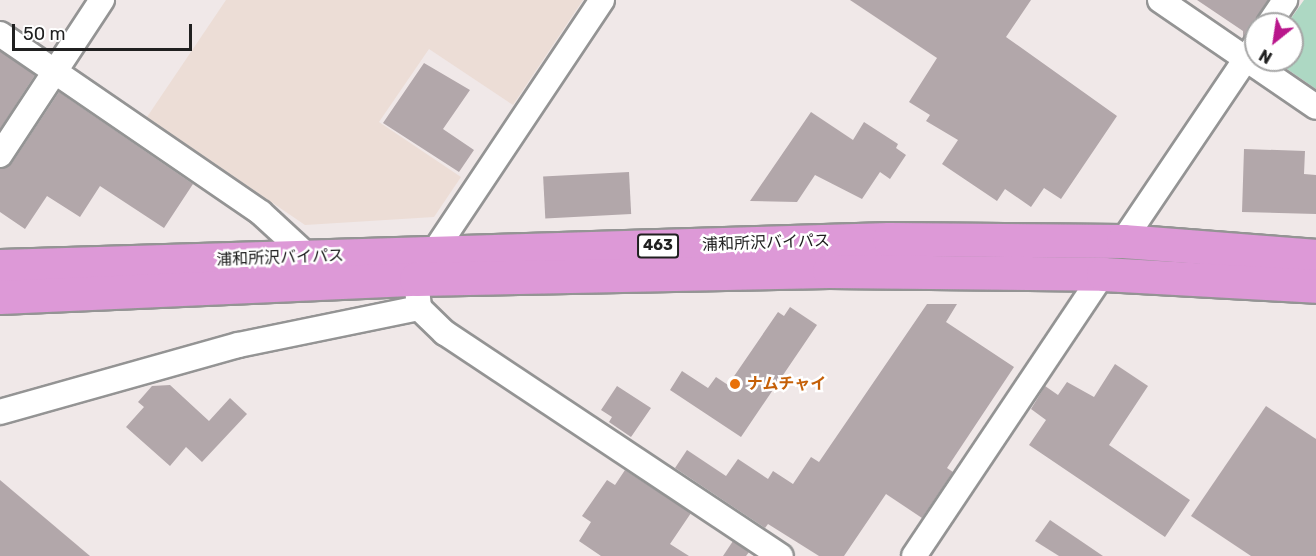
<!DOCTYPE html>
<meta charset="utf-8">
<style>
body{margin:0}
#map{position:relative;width:1316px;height:556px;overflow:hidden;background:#f0e8e8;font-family:Rubik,"Noto Sans JP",sans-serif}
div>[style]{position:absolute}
.farmland>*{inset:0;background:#ecddd6}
.water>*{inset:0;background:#add8c3}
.building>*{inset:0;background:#b2a7aa;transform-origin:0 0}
.roads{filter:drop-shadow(2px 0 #949494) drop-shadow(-2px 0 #949494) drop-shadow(0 2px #949494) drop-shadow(0 -2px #949494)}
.minor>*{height:24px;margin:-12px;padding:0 12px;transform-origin:12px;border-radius:12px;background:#fff}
.highway>*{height:33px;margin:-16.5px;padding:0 16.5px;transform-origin:16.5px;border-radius:16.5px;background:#dd99d7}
.dots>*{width:16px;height:16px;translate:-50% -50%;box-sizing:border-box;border:3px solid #fff;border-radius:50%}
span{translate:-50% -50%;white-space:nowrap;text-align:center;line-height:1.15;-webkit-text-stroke:5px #fff;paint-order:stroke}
.shield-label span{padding:2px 4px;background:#fff;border:2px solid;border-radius:4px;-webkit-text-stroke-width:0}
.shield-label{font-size:15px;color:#202020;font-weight:700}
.street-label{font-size:16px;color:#202020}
.food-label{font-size:16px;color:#c56008;font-weight:700}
.left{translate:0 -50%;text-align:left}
.north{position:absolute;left:1244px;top:12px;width:60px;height:60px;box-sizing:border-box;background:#fff;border:2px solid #a6a6a6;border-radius:50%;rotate:210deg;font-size:16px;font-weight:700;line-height:24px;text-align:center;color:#202020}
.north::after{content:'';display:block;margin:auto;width:21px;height:27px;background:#b9178c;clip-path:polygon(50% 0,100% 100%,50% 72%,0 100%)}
.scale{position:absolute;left:12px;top:24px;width:180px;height:27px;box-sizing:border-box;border:3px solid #202020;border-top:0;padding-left:8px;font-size:18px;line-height:21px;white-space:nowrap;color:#202020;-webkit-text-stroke:4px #fff;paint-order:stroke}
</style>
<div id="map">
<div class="farmland">
<div style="clip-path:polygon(226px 0,583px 0,513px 105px,429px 49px,379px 122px,461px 177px,434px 217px,305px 225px,147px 117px)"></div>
</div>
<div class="water">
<div style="clip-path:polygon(1304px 0,1316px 0,1316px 89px,1274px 60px,1292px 60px,1292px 24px,1287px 24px)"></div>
</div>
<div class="building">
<div style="clip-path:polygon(850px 0,1031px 0,1006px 37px,1117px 116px,1061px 199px,1044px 188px,1031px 207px,1005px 189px,997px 201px,942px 164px,958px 140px,926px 121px,930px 115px,909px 102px,937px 58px)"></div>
<div style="clip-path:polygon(1197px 0,1268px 0,1243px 38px,1243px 31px)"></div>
<div style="clip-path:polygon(0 51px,35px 75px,0 129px)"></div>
<div style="clip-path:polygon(424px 63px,470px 90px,443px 129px,474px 150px,459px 172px,383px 123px)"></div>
<div style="clip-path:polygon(59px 92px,193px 184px,164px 228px,100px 186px,80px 217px,47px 196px,25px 229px,0 212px,0 169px,12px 163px)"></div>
<div style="clip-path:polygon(811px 112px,853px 140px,864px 122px,898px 144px,896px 148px,906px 155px,890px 179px,880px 172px,862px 199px,815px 175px,797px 202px,750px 201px)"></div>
<div style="clip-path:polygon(1244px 149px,1305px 151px,1304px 174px,1316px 175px,1316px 214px,1242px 212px)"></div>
<div style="left:629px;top:172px;width:42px;height:86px;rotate:87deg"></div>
<div style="clip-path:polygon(927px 304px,957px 304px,946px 322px,1014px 367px,947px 468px,953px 472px,922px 518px,886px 494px,844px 556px,819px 556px,768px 524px,765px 528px,675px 468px,687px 450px,726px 476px,738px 459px,768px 479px,773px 471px,793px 484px,811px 457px,819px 462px)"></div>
<div style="clip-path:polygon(790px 307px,817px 325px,741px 437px,670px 390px,682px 371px,708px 388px,716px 377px,728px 385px,778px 312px,784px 316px)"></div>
<div style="clip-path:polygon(1115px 364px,1148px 386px,1109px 445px,1190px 500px,1165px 537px,1029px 445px,1046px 420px,1031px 409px,1045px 386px,1058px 395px,1067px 382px,1094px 397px)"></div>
<div style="clip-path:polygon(170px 385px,209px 421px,230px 398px,247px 414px,202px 462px,186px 447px,170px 466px,126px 427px,144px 407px,138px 402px,152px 386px)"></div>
<div style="clip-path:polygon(617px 386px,651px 408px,631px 437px,609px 422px,612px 417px,601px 410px)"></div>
<div style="clip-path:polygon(1266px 406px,1316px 439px,1316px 556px,1251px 556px,1191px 516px)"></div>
<div style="clip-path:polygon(625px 470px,691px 513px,670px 544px,689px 556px,601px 556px,579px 541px,591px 522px,582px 516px,607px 480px,615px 485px)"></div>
<div style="clip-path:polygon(0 480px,90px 556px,0 556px)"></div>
<div style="clip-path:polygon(1050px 520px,1103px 556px,1059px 556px,1035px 541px)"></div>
<div style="clip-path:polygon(733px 541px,749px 552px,746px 556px,723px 556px)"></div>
</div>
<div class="roads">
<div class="minor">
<div style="left:602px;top:0;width:335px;rotate:123.7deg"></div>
<div style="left:416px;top:279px;width:29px;rotate:84deg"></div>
<div style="left:419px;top:308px;width:36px;rotate:44deg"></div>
<div style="left:445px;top:333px;width:403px;rotate:33.6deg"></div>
<div style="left:1160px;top:0;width:189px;rotate:34.4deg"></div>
<div style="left:1269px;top:24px;width:29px;rotate:-56deg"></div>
<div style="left:0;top:34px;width:316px;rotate:34.4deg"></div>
<div style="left:261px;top:213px;width:67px;rotate:42.6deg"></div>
<div style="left:0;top:155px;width:186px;rotate:-56.7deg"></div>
<div style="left:1123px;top:241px;width:238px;rotate:-56deg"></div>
<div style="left:0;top:412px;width:247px;rotate:-15.7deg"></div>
<div style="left:238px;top:345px;width:185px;rotate:-11.6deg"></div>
<div style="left:914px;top:556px;width:339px;rotate:-56.2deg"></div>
</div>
<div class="highway">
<div style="left:0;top:266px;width:889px;rotate:-1.74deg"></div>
<div style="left:889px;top:239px;width:234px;rotate:0.5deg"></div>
<div style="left:1123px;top:241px;width:194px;rotate:4.4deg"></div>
<div style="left:0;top:297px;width:416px;rotate:-2.5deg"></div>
<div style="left:416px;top:279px;width:413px;rotate:-1.1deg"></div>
<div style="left:829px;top:271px;width:274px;rotate:0.6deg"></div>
<div style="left:1103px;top:274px;width:213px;rotate:3.2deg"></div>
</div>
</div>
<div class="dots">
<div style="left:735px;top:384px;background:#e8710a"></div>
</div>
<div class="shield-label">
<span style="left:658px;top:246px">463</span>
</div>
<div class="street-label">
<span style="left:766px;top:243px;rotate:-2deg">浦和所沢バイパス</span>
<span style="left:280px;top:258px;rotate:-2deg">浦和所沢バイパス</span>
</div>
<div class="food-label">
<span class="left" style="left:747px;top:384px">ナムチャイ</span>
</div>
<div class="north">N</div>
<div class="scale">50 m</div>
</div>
